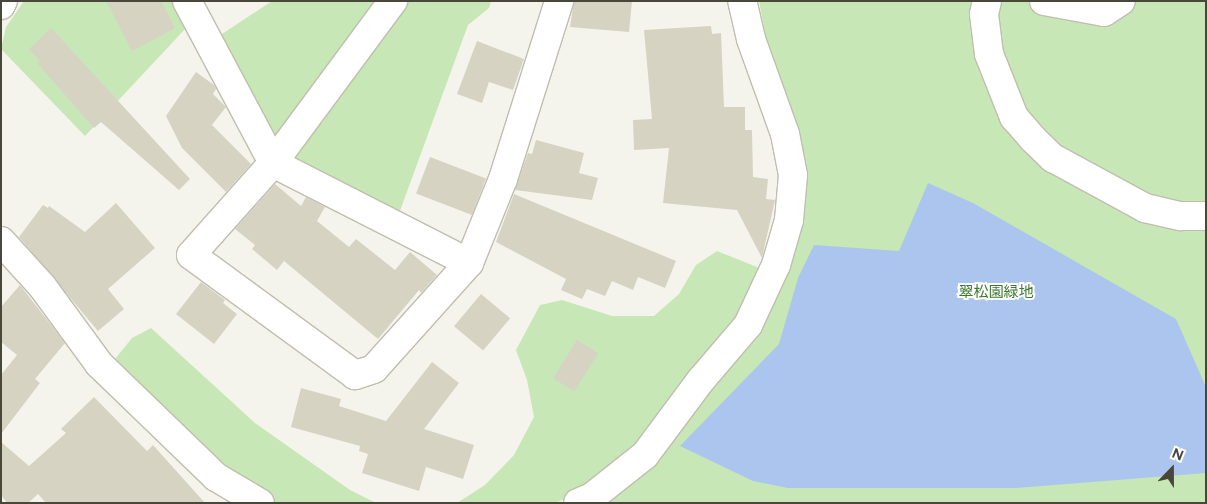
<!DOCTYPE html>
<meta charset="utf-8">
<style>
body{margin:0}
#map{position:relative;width:1207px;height:504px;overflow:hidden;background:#f5f4ec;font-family:Figtree,"Noto Sans JP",sans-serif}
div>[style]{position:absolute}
.green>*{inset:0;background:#c7e7b7}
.water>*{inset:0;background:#acc5ee}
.building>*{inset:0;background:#d6d3c2;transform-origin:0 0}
.roads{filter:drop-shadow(1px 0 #c0beae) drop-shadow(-1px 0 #c0beae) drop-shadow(0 1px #c0beae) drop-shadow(0 -1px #c0beae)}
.street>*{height:28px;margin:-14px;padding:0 14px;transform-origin:14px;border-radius:14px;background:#fff}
span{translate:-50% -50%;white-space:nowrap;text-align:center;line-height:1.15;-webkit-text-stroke:4px #fff;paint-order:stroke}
.park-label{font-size:15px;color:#3b792e}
.frame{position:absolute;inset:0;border:2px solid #494739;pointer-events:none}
.north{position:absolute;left:1147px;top:444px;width:50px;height:50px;-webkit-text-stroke:4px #fff;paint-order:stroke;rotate:22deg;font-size:14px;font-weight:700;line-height:20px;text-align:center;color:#494739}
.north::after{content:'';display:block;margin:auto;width:18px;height:22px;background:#494739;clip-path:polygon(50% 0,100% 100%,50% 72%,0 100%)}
</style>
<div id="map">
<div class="green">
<div style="clip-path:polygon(24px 1px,174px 1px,187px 27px,85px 136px,1px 49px,6px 27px)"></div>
<div style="clip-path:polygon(272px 1px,387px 1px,276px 152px,216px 38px)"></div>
<div style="clip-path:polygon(399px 1px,491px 1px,489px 8px,468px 25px,397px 219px,288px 163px)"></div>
<div style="clip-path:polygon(759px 1px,1206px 1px,1206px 503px,599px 503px,709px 388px,805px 178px,800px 132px,766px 38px)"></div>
<div style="clip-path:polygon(717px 251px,762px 269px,739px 318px,637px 446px,586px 490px,555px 503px,457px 503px,485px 485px,514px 455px,534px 417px,527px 380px,516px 350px,540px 305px,562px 300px,612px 316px,654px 316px,679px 294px,696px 265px)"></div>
<div style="clip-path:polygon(151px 328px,255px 423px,350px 490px,376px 503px,273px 503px,223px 473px,111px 364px,132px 338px)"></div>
</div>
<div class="water">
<div style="clip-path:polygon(928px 183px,973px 203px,1176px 319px,1206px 387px,1206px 473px,1016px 488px,788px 488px,753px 481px,680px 446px,779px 344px,798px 278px,814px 245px,899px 251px)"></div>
</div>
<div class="building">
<div style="clip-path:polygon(106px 1px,161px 1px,175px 28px,132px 51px)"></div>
<div style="clip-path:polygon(574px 1px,632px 1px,629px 32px,570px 27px)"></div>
<div style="clip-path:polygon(711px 26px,712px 34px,721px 33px,724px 107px,745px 107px,745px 130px,752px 130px,753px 177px,768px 179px,766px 199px,775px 200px,762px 258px,737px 210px,663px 203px,669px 148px,634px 150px,633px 120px,652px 119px,644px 30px)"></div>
<div style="clip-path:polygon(51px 28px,190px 179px,179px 190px,101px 122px,94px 128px,37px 63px,40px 61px,29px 49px)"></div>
<div style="clip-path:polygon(477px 41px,524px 59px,513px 90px,489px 82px,482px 103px,457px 94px)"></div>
<div style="clip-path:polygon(196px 72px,214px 85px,216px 89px,213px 94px,226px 107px,212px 125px,251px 164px,226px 192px,182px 148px,166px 116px)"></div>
<div style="clip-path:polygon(536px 140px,584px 153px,579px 173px,598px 178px,592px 200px,515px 190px,528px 153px,532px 154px)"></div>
<div style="left:430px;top:157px;width:60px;height:39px;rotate:21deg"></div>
<div style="clip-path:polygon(275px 184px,301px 206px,306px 197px,325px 207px,317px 221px,349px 247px,356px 239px,395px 270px,410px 252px,437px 275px,421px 293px,419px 290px,378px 339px,284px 261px,277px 270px,252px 249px,255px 245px,235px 229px)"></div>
<div style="clip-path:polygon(514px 194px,676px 261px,665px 288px,638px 277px,633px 290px,612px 281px,605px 296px,587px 289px,582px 299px,561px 290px,566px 279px,496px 242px)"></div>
<div style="clip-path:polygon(116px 203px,155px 248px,108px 289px,124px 309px,98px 331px,19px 237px,43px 205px,48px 208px,49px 206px,85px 232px)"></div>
<div style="clip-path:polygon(201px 282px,225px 300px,223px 303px,237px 314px,214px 344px,176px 314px)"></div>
<div style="clip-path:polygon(20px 285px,65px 343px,35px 379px,40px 383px,1px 434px,1px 375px,17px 355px,1px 342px,1px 307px)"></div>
<div style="left:481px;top:294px;width:38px;height:42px;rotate:40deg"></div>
<div style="left:577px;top:340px;width:25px;height:45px;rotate:32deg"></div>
<div style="clip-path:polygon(432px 362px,459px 383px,424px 429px,474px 445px,463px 479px,426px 467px,419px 491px,362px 473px,368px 454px,359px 451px,360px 446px,291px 427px,301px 388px,341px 399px,339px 406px,386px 421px)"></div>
<div style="clip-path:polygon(94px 397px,147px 451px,153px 445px,205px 503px,46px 503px,38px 494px,28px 503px,7px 503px,1px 495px,1px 442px,29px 466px,66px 433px,61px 429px)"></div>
</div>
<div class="roads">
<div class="street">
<div style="left:187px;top:1px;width:183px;rotate:62deg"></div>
<div style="left:273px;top:163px;width:220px;rotate:27deg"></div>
<div style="left:469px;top:263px;width:142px;rotate:131.9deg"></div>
<div style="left:374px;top:369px;width:20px;rotate:162deg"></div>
<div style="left:355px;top:375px;width:203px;rotate:-143.8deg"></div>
<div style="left:191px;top:255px;width:123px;rotate:-48.3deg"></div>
<div style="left:273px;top:163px;width:202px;rotate:-53.5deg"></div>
<div style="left:987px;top:1px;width:13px;rotate:103deg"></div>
<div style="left:984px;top:14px;width:40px;rotate:82.9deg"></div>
<div style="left:989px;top:54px;width:68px;rotate:68.4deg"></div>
<div style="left:1014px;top:117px;width:29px;rotate:49deg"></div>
<div style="left:1033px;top:139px;width:28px;rotate:44deg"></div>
<div style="left:1053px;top:158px;width:105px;rotate:28.5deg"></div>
<div style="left:1145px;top:208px;width:37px;rotate:13deg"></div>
<div style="left:1181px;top:216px;width:25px"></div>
<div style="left:1044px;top:1px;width:61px;rotate:10.4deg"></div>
<div style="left:1104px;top:12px;width:20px;rotate:-33deg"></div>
<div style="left:1px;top:5px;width:4px;rotate:-63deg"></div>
<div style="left:1px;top:241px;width:61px;rotate:47.7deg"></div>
<div style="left:42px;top:286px;width:97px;rotate:53.8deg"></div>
<div style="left:99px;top:364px;width:163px;rotate:44deg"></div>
<div style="left:216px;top:477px;width:51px;rotate:30.6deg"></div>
<div style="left:469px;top:263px;width:91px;rotate:-68deg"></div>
<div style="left:503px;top:179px;width:187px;rotate:-72.5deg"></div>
<div style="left:578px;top:503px;width:15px;rotate:-23deg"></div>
<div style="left:592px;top:497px;width:68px;rotate:-38.4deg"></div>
<div style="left:645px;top:455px;width:94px;rotate:-53.3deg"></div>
<div style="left:701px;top:380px;width:72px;rotate:-49.5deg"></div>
<div style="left:748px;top:325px;width:66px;rotate:-65deg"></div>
<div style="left:776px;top:265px;width:47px;rotate:-73.9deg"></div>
<div style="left:789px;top:220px;width:45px;rotate:-84.9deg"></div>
<div style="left:793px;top:175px;width:42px;rotate:-101deg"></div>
<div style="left:785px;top:134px;width:101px;rotate:-109.7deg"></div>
<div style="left:751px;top:39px;width:39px;rotate:-103deg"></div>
</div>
</div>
<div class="park-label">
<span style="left:996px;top:293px">翠松園緑地</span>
</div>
<div class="frame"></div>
<div class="north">N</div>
</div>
